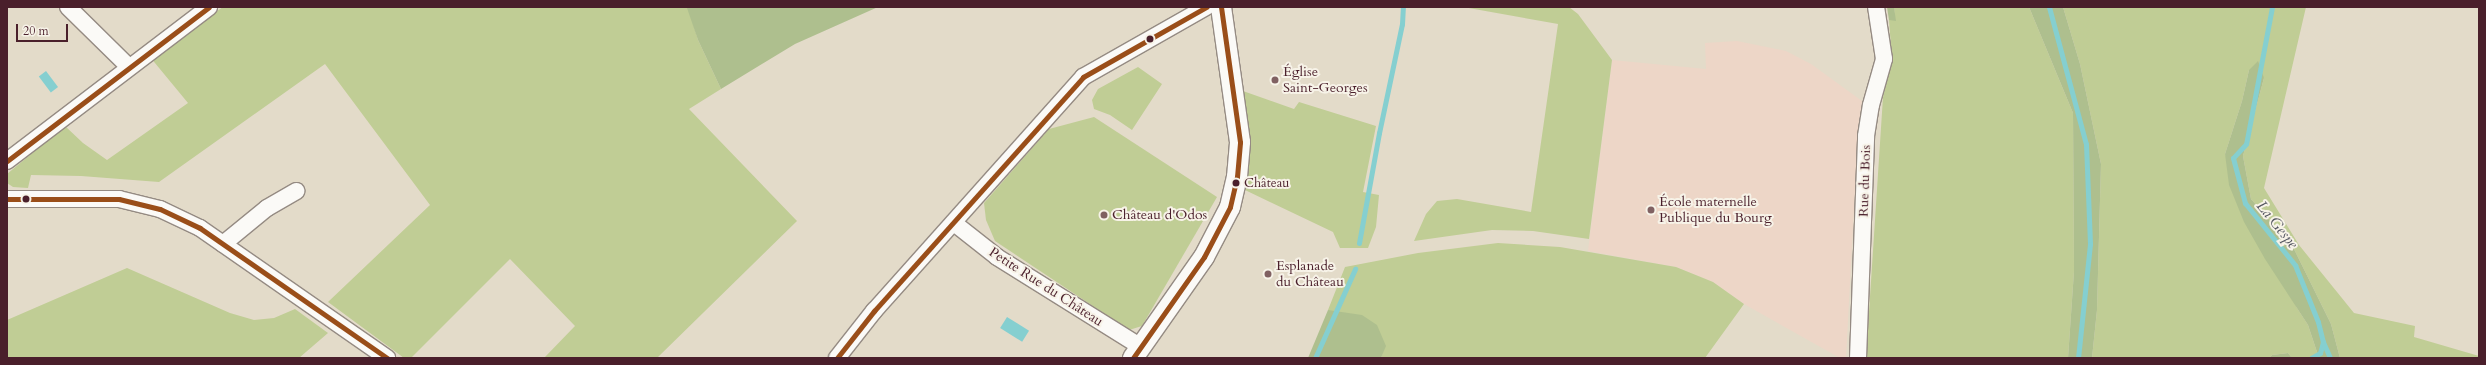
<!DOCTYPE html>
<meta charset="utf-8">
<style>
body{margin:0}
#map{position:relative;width:2486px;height:365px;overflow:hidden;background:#e3dbc9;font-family:Cardo,serif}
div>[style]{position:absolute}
.built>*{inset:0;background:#edd6c7}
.green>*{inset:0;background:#c0cd95}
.forest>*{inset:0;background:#aebf8e}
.water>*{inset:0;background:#85cfd0;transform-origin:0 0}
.stream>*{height:5px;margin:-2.5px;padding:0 2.5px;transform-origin:2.5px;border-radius:2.5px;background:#85cfd0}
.roads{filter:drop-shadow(1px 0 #958b83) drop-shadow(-1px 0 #958b83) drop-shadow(0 1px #958b83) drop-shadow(0 -1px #958b83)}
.minor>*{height:16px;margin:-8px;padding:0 8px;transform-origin:8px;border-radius:8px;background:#fbfaf7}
.tertiary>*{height:20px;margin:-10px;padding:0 10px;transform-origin:10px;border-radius:10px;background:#fbfaf7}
.bus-1>*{height:5px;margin:-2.5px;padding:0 2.5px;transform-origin:2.5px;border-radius:2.5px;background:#9a4e19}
.dots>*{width:11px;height:11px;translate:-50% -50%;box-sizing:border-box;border:2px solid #f7f3e8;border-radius:50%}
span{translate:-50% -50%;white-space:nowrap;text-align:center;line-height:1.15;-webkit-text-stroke:4px #f7f3e8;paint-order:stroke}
.bus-label{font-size:13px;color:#4a1f2b}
.left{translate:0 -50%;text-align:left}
.poi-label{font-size:14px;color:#4a1f2b}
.street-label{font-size:14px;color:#4a1f2b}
.water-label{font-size:15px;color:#50525d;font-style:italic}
.frame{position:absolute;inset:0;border:8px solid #4a1f2b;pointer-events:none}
.scale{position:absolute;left:16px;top:24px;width:52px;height:18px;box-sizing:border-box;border:2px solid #4a1f2b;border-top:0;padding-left:5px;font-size:12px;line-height:14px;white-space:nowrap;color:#4a1f2b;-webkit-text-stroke:3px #f7f3e8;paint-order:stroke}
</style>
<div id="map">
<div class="built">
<div style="clip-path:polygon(1737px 41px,1786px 51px,1811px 64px,1862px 101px,1858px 134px,1846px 358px,1840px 358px,1744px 304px,1713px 282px,1676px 267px,1588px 251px,1612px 60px,1706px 69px,1705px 43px)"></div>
</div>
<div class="green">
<div style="clip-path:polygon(223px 7px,688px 7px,698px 40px,721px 89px,689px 109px,797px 221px,657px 358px,544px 358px,575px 326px,510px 259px,411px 358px,404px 358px,328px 302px,430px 205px,325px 64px,159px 182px,81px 176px,31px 175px,28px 188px,13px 187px,7px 183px,7px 174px,65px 126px,83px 143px,107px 160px,188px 103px,150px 57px)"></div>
<div style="clip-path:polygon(1463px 7px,1569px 7px,1578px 14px,1612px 60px,1589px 239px,1533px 231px,1492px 230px,1414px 241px,1426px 214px,1437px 201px,1457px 199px,1531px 212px,1558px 24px)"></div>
<div style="clip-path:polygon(1894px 7px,2029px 7px,2073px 113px,2074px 271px,2068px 358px,1866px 358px,1883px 97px,1892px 60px,1889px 20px,1895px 20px)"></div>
<div style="clip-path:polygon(2063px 7px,2306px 7px,2264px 188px,2299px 245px,2354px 313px,2415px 326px,2414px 337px,2479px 356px,2479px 358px,2340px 358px,2331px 324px,2293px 247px,2251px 199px,2243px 156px,2264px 78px,2249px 70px,2242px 101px,2225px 154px,2297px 308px,2308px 325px,2319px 358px,2292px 358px,2288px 353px,2272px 355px,2269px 358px,2092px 358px,2097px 310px,2101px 164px,2080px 64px)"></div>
<div style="clip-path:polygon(1138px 67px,1162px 84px,1132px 130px,1110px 115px,1094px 109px,1092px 100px,1098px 89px)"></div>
<div style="clip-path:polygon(1243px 91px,1294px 109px,1299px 102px,1376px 126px,1363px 192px,1379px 195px,1376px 227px,1368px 248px,1340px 248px,1333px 232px,1245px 190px)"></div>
<div style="clip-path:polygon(1094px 117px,1217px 197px,1142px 326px,1129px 330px,995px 241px,986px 220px,984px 203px,1049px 129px)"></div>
<div style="clip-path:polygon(1498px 243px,1560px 247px,1676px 267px,1713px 282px,1744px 304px,1705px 358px,1381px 358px,1385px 346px,1328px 310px,1345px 267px,1418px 253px)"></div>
<div style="clip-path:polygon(127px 268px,230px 313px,254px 320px,274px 318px,295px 309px,328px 333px,299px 358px,7px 358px,7px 320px)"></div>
</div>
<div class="forest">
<div style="clip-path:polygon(878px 7px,795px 44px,721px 89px,698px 40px,687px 8px)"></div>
<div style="clip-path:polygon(1887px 7px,1894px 7px,1896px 21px,1889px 20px)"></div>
<div style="clip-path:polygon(2029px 7px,2063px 7px,2080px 64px,2101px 164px,2097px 310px,2092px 358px,2068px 358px,2074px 271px,2073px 113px)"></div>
<div style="clip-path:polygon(2258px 61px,2264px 78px,2243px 156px,2251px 199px,2293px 247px,2331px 324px,2340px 358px,2319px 358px,2308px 325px,2265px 259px,2244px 222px,2229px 185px,2225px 154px,2242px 101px,2249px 70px)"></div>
<div style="clip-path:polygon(1328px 310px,1362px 315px,1377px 325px,1386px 346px,1381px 358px,1308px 358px)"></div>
<div style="clip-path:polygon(2288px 353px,2292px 358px,2269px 358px,2272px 355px)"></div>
</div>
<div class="water">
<div style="left:46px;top:71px;width:20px;height:9px;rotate:53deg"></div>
<div style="left:1007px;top:317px;width:26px;height:13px;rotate:32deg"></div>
</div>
<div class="stream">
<div style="left:2049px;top:7px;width:142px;rotate:74.9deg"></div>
<div style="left:2086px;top:144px;width:100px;rotate:87.7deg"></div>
<div style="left:2090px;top:244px;width:115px;rotate:96deg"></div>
<div style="left:2272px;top:7px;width:139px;rotate:100.7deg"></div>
<div style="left:2246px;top:144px;width:19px;rotate:133deg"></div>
<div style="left:2233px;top:158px;width:47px;rotate:75.1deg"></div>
<div style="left:2245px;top:203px;width:80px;rotate:51.1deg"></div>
<div style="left:2295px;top:265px;width:61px;rotate:68deg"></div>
<div style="left:2318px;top:322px;width:21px;rotate:76deg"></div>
<div style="left:2323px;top:342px;width:11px;rotate:105deg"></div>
<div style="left:2320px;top:353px;width:10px;rotate:151deg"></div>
<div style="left:1359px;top:243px;width:112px;rotate:-79.7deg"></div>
<div style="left:1379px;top:133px;width:111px;rotate:-78.1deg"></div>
<div style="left:1402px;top:24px;width:17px;rotate:-87deg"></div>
<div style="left:2323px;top:342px;width:17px;rotate:66deg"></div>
<div style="left:1315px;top:358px;width:98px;rotate:-65.8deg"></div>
</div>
<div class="roads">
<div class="minor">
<div style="left:68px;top:7px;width:84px;rotate:44.5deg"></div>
<div style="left:7px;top:161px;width:254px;rotate:-37.3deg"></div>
<div style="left:7px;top:199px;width:112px"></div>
<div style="left:119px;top:199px;width:42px;rotate:13.7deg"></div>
<div style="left:160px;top:209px;width:44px;rotate:25.4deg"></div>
<div style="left:200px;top:228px;width:228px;rotate:34.8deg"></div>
<div style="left:954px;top:223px;width:55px;rotate:38.3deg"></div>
<div style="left:997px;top:257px;width:170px;rotate:32deg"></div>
<div style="left:223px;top:244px;width:57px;rotate:-39.3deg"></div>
<div style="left:267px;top:208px;width:34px;rotate:-30deg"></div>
<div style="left:837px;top:358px;width:60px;rotate:-51.8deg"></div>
<div style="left:874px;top:311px;width:314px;rotate:-48.2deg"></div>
<div style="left:1083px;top:77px;width:142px;rotate:-29.6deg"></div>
<div style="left:1858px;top:358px;width:222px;rotate:-87.9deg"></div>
<div style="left:1866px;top:136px;width:31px;rotate:-81deg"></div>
<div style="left:1871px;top:105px;width:48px;rotate:-74.2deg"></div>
<div style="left:1884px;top:59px;width:53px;rotate:-98.7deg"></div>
</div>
<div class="tertiary">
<div style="left:1133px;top:358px;width:123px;rotate:-54.9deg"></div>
<div style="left:1204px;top:257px;width:56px;rotate:-62.5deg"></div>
<div style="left:1230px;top:207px;width:31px;rotate:-77deg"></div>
<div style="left:1237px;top:177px;width:35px;rotate:-85deg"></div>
<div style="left:1240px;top:142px;width:136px;rotate:-98deg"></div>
</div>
</div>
<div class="bus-1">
<div style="left:7px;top:161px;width:254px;rotate:-37.3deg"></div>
<div style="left:7px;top:199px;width:112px"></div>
<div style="left:119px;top:199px;width:42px;rotate:13.7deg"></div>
<div style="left:160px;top:209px;width:44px;rotate:25.4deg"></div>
<div style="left:200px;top:228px;width:228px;rotate:34.8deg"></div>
<div style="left:837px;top:358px;width:60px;rotate:-51.8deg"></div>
<div style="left:874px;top:311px;width:314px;rotate:-48.2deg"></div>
<div style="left:1083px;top:77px;width:142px;rotate:-29.6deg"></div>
<div style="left:1133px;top:358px;width:123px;rotate:-54.9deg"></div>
<div style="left:1204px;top:257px;width:56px;rotate:-62.5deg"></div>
<div style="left:1230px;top:207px;width:31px;rotate:-77deg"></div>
<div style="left:1237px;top:177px;width:35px;rotate:-85deg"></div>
<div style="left:1240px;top:142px;width:136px;rotate:-98deg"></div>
</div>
<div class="dots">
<div style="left:1150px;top:39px;background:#4a1f2b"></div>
<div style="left:1275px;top:80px;background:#806162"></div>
<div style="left:1236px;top:183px;background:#4a1f2b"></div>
<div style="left:26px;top:199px;background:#4a1f2b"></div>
<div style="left:1651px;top:210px;background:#806162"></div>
<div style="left:1104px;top:215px;background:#806162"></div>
<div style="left:1268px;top:274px;background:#806162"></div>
</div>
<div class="bus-label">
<span class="left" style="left:1244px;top:183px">Château</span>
</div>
<div class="poi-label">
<span class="left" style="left:1283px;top:80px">Église<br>Saint-Georges</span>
<span class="left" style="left:1659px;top:210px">École maternelle<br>Publique du Bourg</span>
<span class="left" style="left:1112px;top:215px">Château d'Odos</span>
<span class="left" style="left:1276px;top:274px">Esplanade<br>du Château</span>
</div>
<div class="street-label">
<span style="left:1865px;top:181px;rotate:-88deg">Rue du Bois</span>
<span style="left:1046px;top:287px;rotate:33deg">Petite Rue du Château</span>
</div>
<div class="water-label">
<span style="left:2277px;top:225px;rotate:51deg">La Gespe</span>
</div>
<div class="frame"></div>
<div class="scale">20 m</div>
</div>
